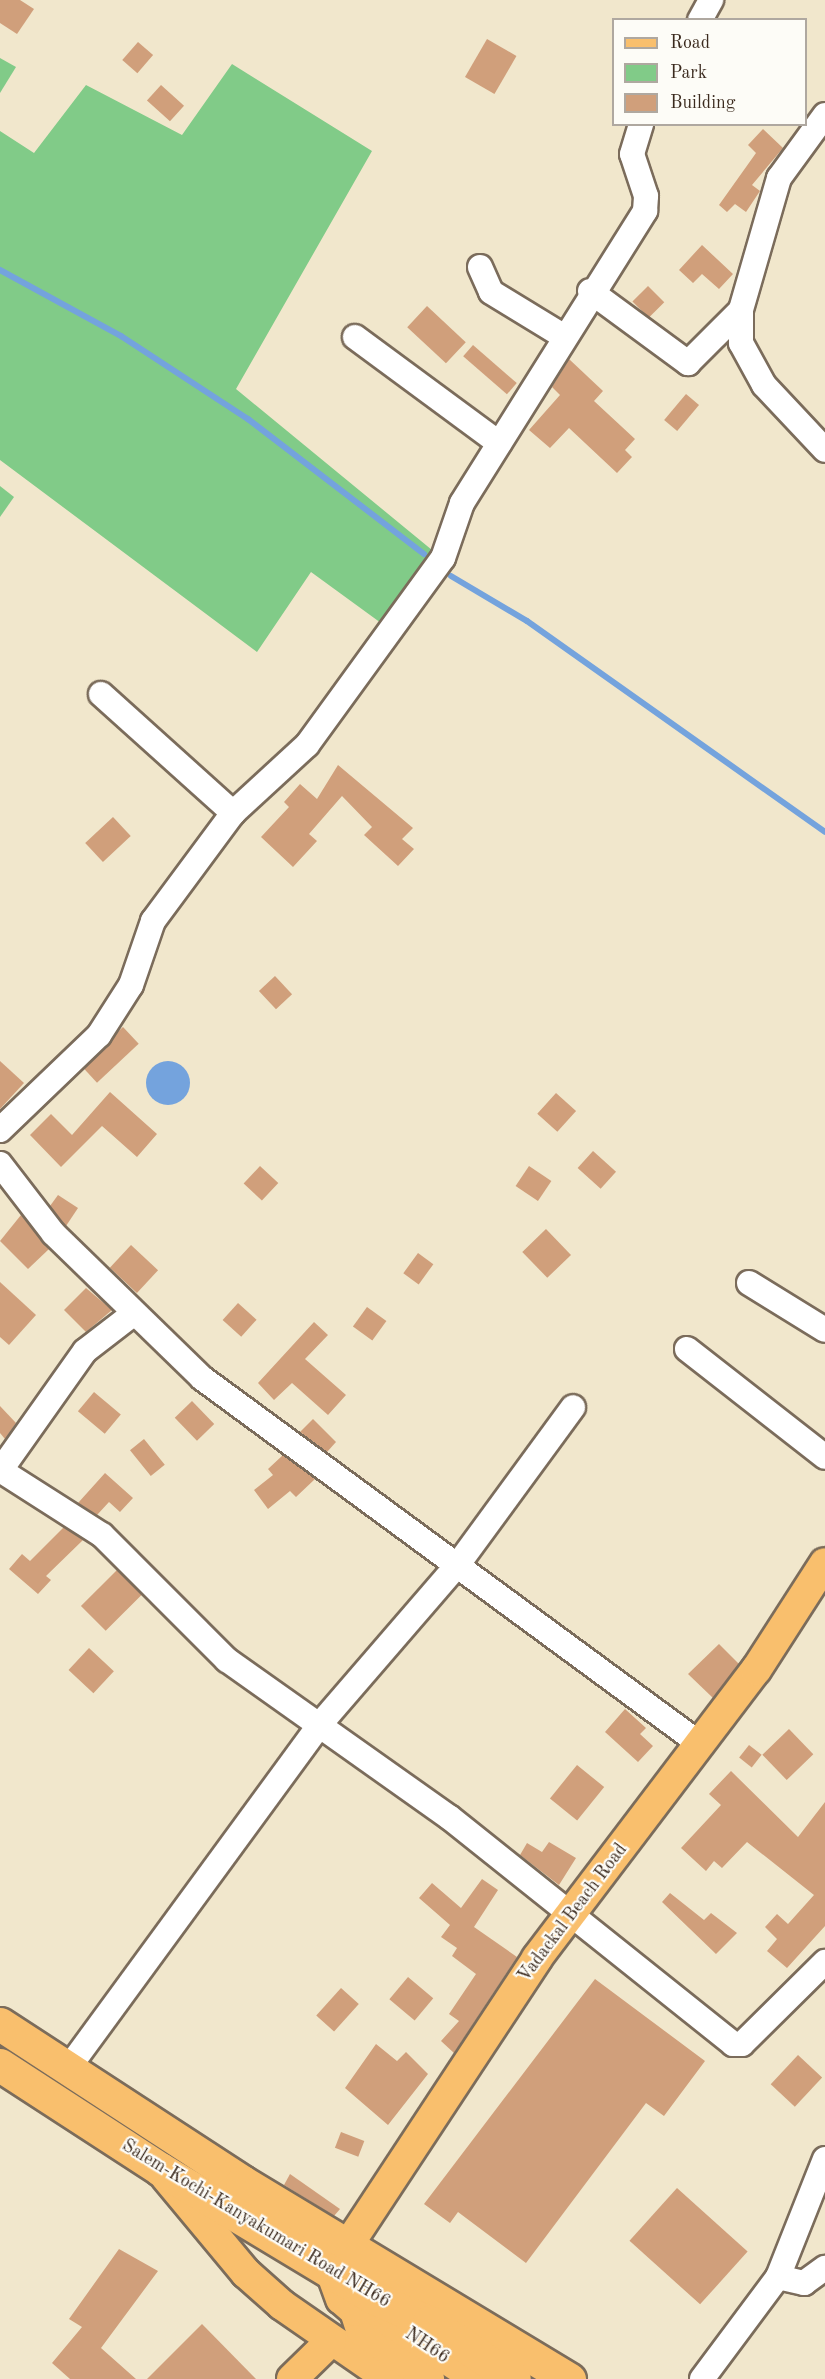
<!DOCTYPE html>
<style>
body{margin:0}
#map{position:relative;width:825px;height:2379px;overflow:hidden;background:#f1e7cc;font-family:"Old Standard TT",serif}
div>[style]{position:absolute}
.green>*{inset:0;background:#81cb88}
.water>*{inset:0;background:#74a3dd}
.round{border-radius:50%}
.stream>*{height:6px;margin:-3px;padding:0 3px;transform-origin:3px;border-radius:3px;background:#74a3dd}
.building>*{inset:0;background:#d09f7b;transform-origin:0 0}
.roads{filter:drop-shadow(2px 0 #7b6c5b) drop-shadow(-2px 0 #7b6c5b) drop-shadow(0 2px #7b6c5b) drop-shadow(0 -2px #7b6c5b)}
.minor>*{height:24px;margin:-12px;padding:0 12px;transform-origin:12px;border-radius:12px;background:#fff}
.major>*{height:30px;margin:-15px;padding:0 15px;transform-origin:15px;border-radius:15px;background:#f9bf6d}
.highway>*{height:33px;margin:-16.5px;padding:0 16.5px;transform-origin:16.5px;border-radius:16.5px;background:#f9bf6d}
span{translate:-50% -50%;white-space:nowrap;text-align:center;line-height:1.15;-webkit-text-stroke:4.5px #fdfcf7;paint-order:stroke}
.street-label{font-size:18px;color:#3b2a1e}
.legend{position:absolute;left:612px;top:18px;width:195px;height:108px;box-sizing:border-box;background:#fdfcf7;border:2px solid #afa8a0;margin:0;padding:8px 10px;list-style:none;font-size:18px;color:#3b2a1e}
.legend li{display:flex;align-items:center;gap:12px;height:30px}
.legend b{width:30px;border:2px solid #afa8a0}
</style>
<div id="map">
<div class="green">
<div style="clip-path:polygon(0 58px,16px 67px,0 93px)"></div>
<div style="clip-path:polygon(232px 64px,372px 151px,236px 389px,432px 550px,381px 623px,311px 572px,257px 652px,0 460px,0 131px,34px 153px,86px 85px,182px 135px)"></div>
<div style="clip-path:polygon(0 486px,14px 497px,0 517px)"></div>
</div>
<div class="water">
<div class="round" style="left:146px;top:1061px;width:44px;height:44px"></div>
</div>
<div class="stream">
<div style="left:0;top:270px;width:138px;rotate:28.6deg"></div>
<div style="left:121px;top:336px;width:152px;rotate:33.2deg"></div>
<div style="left:248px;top:419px;width:222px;rotate:37.5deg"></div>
<div style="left:451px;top:576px;width:88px;rotate:30.6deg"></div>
<div style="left:527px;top:621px;width:365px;rotate:35.3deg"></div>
</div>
<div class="building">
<div style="clip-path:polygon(0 0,20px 0,34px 9px,17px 34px,0 23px)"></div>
<div style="left:487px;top:39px;width:34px;height:44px;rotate:30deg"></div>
<div style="left:138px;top:42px;width:20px;height:24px;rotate:41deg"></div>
<div style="left:161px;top:85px;width:31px;height:21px;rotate:42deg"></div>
<div style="clip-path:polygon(763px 129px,783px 148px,752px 185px,760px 191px,746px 212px,735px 204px,727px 212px,719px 205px,756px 153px,748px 145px)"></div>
<div style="clip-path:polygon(702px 245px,733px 274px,719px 289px,702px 274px,693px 283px,679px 270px)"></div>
<div style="left:648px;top:286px;width:23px;height:22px;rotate:45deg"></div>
<div style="left:427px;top:306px;width:53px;height:29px;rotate:43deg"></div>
<div style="left:473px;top:345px;width:58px;height:15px;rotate:41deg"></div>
<div style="clip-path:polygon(569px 359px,603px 391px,594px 401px,635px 439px,625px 450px,632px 457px,617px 473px,569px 428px,550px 448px,529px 430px,560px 395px,552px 387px)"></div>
<div style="left:686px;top:394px;width:17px;height:34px;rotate:40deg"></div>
<div style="clip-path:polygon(338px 765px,413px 828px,402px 839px,414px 849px,398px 866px,364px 835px,372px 827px,342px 796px,309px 834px,317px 841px,293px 867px,261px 837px,289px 807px,284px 802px,300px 784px,317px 799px)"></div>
<div style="left:113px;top:817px;width:26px;height:38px;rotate:47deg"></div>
<div style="left:275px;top:976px;width:25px;height:22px;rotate:47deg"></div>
<div style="left:123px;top:1027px;width:23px;height:57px;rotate:47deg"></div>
<div style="clip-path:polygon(0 1061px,24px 1083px,0 1109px)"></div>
<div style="clip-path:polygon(110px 1092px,157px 1134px,137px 1157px,102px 1126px,61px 1167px,30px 1135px,51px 1114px,72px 1135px)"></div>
<div style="left:556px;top:1093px;width:27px;height:28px;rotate:42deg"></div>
<div style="left:593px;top:1151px;width:31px;height:23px;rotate:42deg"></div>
<div style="left:260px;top:1166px;width:25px;height:24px;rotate:43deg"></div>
<div style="left:529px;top:1166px;width:27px;height:24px;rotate:34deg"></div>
<div style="clip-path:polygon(58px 1195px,78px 1208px,66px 1226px,50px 1206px)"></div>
<div style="clip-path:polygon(21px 1215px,49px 1249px,28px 1269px,0 1241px)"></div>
<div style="left:546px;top:1229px;width:36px;height:33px;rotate:46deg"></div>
<div style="left:131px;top:1245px;width:37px;height:31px;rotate:43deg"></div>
<div style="left:418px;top:1253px;width:19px;height:25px;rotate:36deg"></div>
<div style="clip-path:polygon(0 1282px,36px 1315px,9px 1345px,0 1337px)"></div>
<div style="clip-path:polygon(86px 1288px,112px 1310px,86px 1332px,64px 1310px)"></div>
<div style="left:238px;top:1303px;width:25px;height:23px;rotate:42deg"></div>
<div style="left:367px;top:1307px;width:24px;height:24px;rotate:36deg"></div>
<div style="clip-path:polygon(314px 1322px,328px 1335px,305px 1359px,346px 1395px,328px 1415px,292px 1383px,274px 1400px,258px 1383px)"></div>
<div style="left:94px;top:1392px;width:35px;height:25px;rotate:40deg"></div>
<div style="left:192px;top:1401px;width:32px;height:24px;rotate:46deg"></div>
<div style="clip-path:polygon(0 1406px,16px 1423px,5px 1439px,0 1433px)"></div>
<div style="clip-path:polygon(313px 1419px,336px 1442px,327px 1452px,300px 1432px)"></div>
<div style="left:144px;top:1439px;width:33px;height:18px;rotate:51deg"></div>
<div style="clip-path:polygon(283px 1455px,315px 1479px,296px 1497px,290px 1491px,268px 1509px,254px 1490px,273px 1475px,268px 1469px)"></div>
<div style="clip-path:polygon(105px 1473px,133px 1498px,120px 1512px,109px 1502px,97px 1515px,78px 1503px)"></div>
<div style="clip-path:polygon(64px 1527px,83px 1540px,46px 1576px,51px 1580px,38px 1594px,9px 1569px,22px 1554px,30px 1561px)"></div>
<div style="left:117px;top:1570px;width:35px;height:51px;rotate:45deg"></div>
<div style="clip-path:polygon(719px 1644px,739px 1664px,713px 1698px,688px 1674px)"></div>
<div style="left:89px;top:1648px;width:34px;height:30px;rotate:43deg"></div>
<div style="clip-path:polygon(625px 1709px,646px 1728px,640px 1734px,653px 1746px,638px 1762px,605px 1732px)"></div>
<div style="left:789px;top:1729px;width:35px;height:37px;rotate:46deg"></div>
<div style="left:749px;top:1745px;width:16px;height:16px;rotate:38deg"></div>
<div style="left:577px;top:1765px;width:35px;height:43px;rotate:39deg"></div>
<div style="clip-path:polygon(731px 1771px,798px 1837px,825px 1802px,825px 1926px,787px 1968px,767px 1951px,777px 1939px,765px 1927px,777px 1914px,788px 1924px,814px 1895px,747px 1842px,722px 1868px,714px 1861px,706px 1871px,681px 1848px,721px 1805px,709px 1794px)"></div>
<div style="clip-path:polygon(549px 1842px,576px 1858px,559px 1885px,520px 1855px,527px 1843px,542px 1852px)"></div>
<div style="clip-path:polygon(482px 1879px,498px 1890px,474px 1927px,517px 1957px,454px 2053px,441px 2041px,459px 2021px,449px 2014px,476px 1974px,452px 1956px,457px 1948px,441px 1937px,450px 1925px,419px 1898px,432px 1883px,461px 1908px)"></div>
<div style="clip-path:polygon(670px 1893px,704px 1920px,711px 1913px,737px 1933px,716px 1954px,662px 1902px)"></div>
<div style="left:408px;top:1977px;width:33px;height:29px;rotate:40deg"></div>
<div style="clip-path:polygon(595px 1979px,705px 2061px,664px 2116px,646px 2103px,526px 2263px,458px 2212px,450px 2223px,424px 2204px)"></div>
<div style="left:341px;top:1988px;width:24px;height:37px;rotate:42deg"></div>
<div style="clip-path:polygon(376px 2044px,397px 2061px,406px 2052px,428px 2074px,388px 2125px,345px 2088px)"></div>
<div style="left:798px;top:2055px;width:33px;height:40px;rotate:43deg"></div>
<div style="left:341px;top:2132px;width:25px;height:17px;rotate:21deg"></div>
<div style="clip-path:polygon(290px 2174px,340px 2209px,334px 2216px,284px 2185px)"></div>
<div style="left:677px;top:2188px;width:95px;height:71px;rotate:42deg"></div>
<div style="clip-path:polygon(119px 2249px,158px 2271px,101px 2348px,136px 2379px,70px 2379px,52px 2363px,82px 2327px,69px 2319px)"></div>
<div style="clip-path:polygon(202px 2324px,256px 2379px,147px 2379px)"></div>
</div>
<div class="roads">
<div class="minor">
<div style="left:700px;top:20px;width:23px;rotate:-61deg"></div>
<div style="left:825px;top:115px;width:78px;rotate:126.1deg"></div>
<div style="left:779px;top:178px;width:137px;rotate:106.1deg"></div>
<div style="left:741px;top:310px;width:33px;rotate:90deg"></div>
<div style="left:741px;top:343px;width:48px;rotate:61.3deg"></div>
<div style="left:764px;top:385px;width:89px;rotate:46.8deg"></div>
<div style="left:480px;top:267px;width:27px;rotate:66deg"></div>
<div style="left:491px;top:292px;width:84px;rotate:31.4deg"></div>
<div style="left:590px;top:291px;width:122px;rotate:36.3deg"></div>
<div style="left:688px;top:363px;width:75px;rotate:-45deg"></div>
<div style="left:355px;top:337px;width:179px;rotate:36.4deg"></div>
<div style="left:101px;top:694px;width:178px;rotate:42deg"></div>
<div style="left:0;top:1130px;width:137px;rotate:-43.8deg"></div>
<div style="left:99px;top:1035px;width:59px;rotate:-57.4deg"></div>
<div style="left:131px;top:985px;width:68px;rotate:-71deg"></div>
<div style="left:153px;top:921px;width:134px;rotate:-53.5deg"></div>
<div style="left:233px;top:813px;width:100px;rotate:-42.6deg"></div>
<div style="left:307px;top:745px;width:231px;rotate:-54deg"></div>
<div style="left:443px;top:558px;width:58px;rotate:-70.9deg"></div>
<div style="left:462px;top:503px;width:345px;rotate:-57.9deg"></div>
<div style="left:645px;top:211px;width:15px;rotate:-86deg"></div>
<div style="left:646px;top:196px;width:44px;rotate:-108.4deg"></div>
<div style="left:632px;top:154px;width:31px;rotate:-73deg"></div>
<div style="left:0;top:1164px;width:88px;rotate:52.4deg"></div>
<div style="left:54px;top:1234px;width:206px;rotate:44.2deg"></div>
<div style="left:202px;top:1378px;width:618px;rotate:36.31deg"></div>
<div style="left:749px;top:1283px;width:89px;rotate:31.7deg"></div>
<div style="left:687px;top:1349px;width:175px;rotate:38deg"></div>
<div style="left:0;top:1470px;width:121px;rotate:32.5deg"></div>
<div style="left:102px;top:1535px;width:177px;rotate:45deg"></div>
<div style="left:227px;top:1660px;width:272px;rotate:35.3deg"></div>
<div style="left:449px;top:1817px;width:364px;rotate:38.6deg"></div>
<div style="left:733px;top:2044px;width:9px"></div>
<div style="left:742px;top:2044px;width:117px;rotate:-44.7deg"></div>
<div style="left:0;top:1471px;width:147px;rotate:-54.7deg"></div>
<div style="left:85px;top:1351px;width:61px;rotate:-37.6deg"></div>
<div style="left:67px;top:2070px;width:430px;rotate:-53.8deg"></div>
<div style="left:321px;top:1723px;width:211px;rotate:-49.2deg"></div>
<div style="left:459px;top:1563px;width:193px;rotate:-53.8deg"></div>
<div style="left:778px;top:2277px;width:27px;rotate:13deg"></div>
<div style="left:804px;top:2283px;width:26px;rotate:-36deg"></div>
<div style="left:702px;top:2379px;width:127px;rotate:-53.3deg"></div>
<div style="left:778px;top:2277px;width:127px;rotate:-68.3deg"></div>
</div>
<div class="major">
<div style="left:166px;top:2177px;width:125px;rotate:50.2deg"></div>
<div style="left:246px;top:2273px;width:48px;rotate:41.6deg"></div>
<div style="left:282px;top:2305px;width:130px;rotate:34.7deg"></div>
<div style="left:355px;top:2311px;width:20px;rotate:72deg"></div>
<div style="left:361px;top:2330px;width:84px;rotate:35.8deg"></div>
<div style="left:292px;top:2379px;width:54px;rotate:-44.3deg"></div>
<div style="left:477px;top:2379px;width:123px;rotate:-146.6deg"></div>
<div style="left:374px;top:2311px;width:19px;rotate:180deg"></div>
<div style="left:355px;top:2311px;width:18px;rotate:-139deg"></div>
<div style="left:341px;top:2299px;width:30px;rotate:-110deg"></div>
<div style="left:331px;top:2271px;width:375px;rotate:-56.6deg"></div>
<div style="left:537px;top:1958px;width:362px;rotate:-52.8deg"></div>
<div style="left:756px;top:1670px;width:127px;rotate:-57.2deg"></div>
</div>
<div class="highway">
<div style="left:0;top:2024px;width:289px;rotate:33.1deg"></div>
<div style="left:242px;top:2182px;width:382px;rotate:31.1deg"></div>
<div style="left:0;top:2065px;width:191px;rotate:33deg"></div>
<div style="left:160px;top:2169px;width:250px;rotate:31.1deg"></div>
<div style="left:374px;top:2298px;width:60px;rotate:23.6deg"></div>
<div style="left:429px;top:2322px;width:102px;rotate:33.8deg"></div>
</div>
</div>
<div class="street-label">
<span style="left:573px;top:1913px;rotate:-53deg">Vadackal Beach Road</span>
<span style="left:256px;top:2224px;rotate:31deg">Salem-Kochi-Kanyakumari Road NH66</span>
<span style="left:427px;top:2346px;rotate:34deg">NH66</span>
</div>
<ul class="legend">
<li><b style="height:8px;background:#f9bf6d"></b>Road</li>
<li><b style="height:16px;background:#81cb88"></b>Park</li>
<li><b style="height:16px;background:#d09f7b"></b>Building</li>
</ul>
</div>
